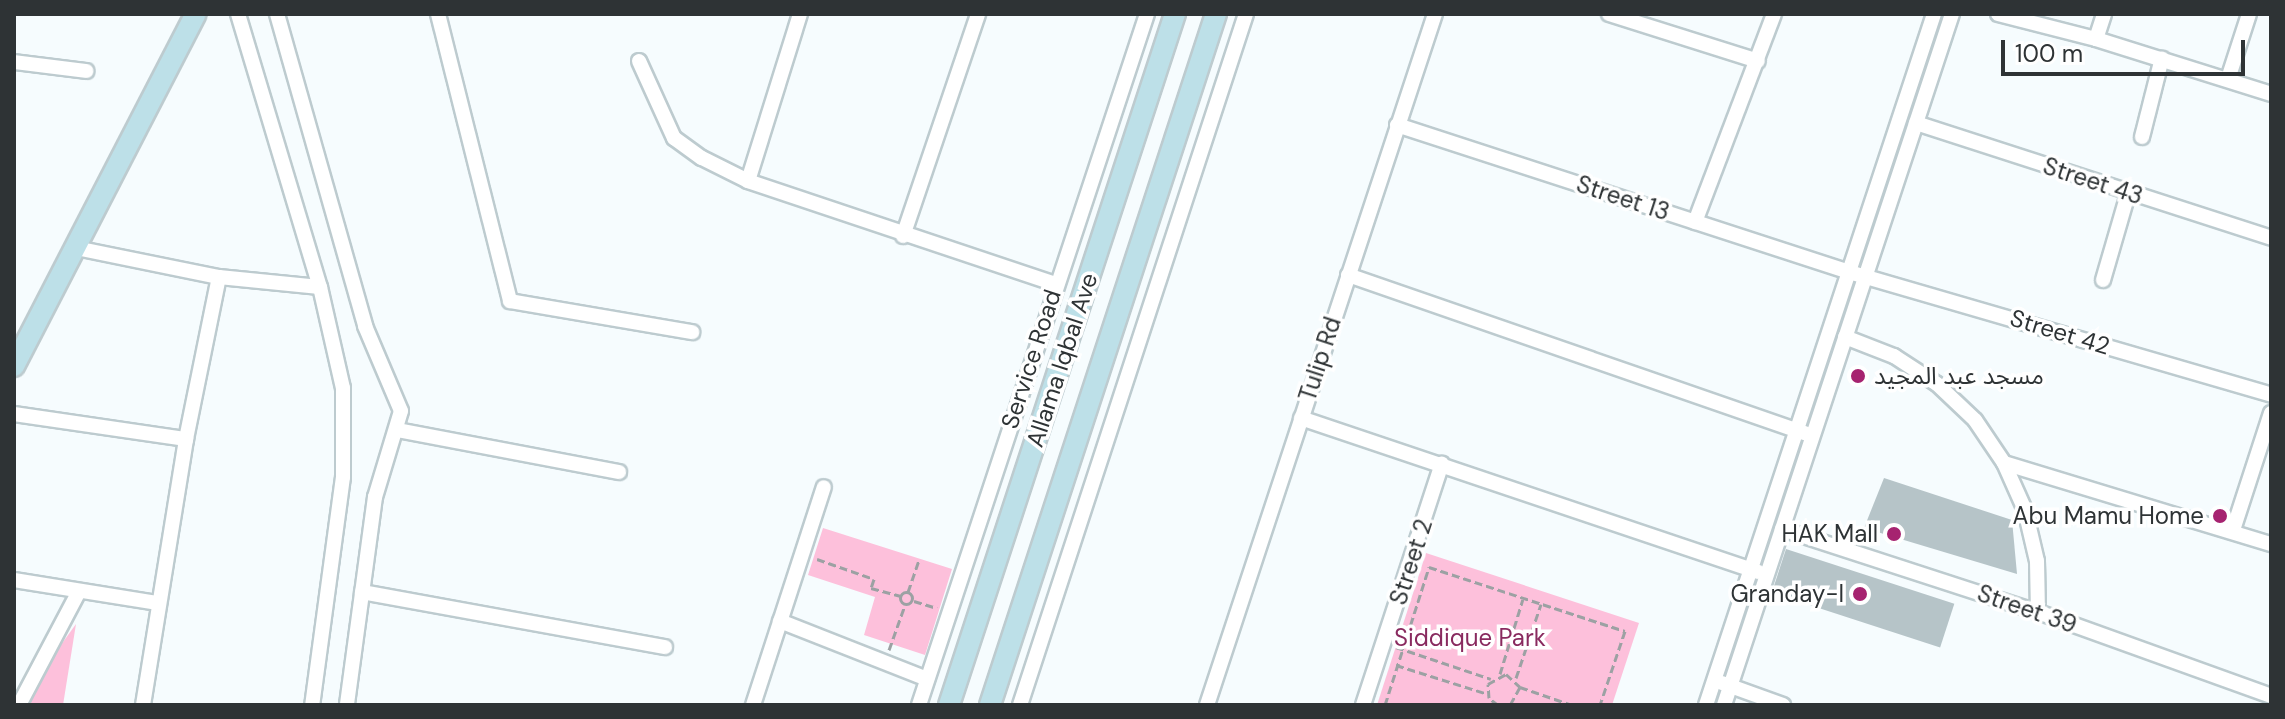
<!DOCTYPE html>
<meta charset="utf-8">
<style>
body{margin:0}
#map{position:relative;width:2285px;height:719px;overflow:hidden;background:#f6fcfe;font-family:"DM Sans","Noto Sans Arabic",sans-serif}
div>[style]{position:absolute}
.green>*{inset:0;background:#fdc0db}
.building>*{inset:0;background:#b6c4c8;transform-origin:0 0}
.path>*{height:3px;margin-top:-1.5px;transform-origin:0;background:repeating-linear-gradient(90deg,#9ca1a3 0 8px,transparent 0 12px)}
.path>.ring{margin:-1.5px;padding:0;box-sizing:content-box;background:none;border:3px solid #9ca1a3;border-radius:50%}
.roads{filter:drop-shadow(2px 0 #bdcbcf) drop-shadow(-2px 0 #bdcbcf) drop-shadow(0 2px #bdcbcf) drop-shadow(0 -2px #bdcbcf)}
.street>*{height:14px;margin:-7px;padding:0 7px;transform-origin:7px;border-radius:7px;background:#fff}
.secondary>*{height:20px;margin:-10px;padding:0 10px;transform-origin:10px;border-radius:10px;background:#bde0e8}
.dots>*{width:22px;height:22px;translate:-50% -50%;box-sizing:border-box;border:4px solid #fff;border-radius:50%}
span{translate:-50% -50%;white-space:nowrap;text-align:center;line-height:1.15;-webkit-text-stroke:7px #fff;paint-order:stroke}
.street-label{font-size:24px;color:#2e3335}
.poi-label{font-size:24px;color:#2e3335}
.left{translate:0 -50%;text-align:left}
.right{translate:-100% -50%;text-align:right}
.park-label{font-size:24px;color:#892a5f}
.frame{position:absolute;inset:0;border:16px solid #2e3335;pointer-events:none}
.scale{position:absolute;left:2001px;top:40px;width:244px;height:36px;box-sizing:border-box;border:4px solid #2e3335;border-top:0;padding-left:10px;font-size:24px;line-height:28px;white-space:nowrap;color:#2e3335;-webkit-text-stroke:6px #fff;paint-order:stroke}
</style>
<div id="map">
<div class="green">
<div style="clip-path:polygon(823px 528px,952px 569px,925px 655px,864px 635px,875px 597px,808px 575px)"></div>
<div style="clip-path:polygon(1426px 553px,1639px 623px,1612px 705px,1377px 705px)"></div>
<div style="clip-path:polygon(76px 624px,63px 705px,19px 705px,24px 696px)"></div>
</div>
<div class="building">
<div style="clip-path:polygon(1884px 478px,2012px 520px,2017px 574px,1864px 528px)"></div>
<div style="left:1786px;top:549px;width:177px;height:46px;rotate:18deg"></div>
</div>
<div class="path">
<div style="left:817px;top:559px;width:60px;rotate:19.3deg"></div>
<div style="left:874px;top:579px;width:9px;rotate:108deg"></div>
<div style="left:871px;top:588px;width:30px;rotate:15deg"></div>
<div class="ring" style="left:900px;top:592px;width:9px;height:9px"></div>
<div style="left:908px;top:592px;width:34px;rotate:-71deg"></div>
<div style="left:914px;top:601px;width:24px;rotate:17deg"></div>
<div style="left:1396px;top:647px;width:100px;rotate:18.6deg"></div>
<div style="left:889px;top:650px;width:48px;rotate:-70.4deg"></div>
<div style="left:1396px;top:665px;width:96px;rotate:17.5deg"></div>
<div style="left:1500px;top:674px;width:78px;rotate:-73deg"></div>
<div style="left:1516px;top:678px;width:78px;rotate:-71.3deg"></div>
<div style="left:1520px;top:687px;width:55px;rotate:19.1deg"></div>
<div style="left:1385px;top:705px;width:145px;rotate:-72.3deg"></div>
<div style="left:1429px;top:567px;width:206px;rotate:18.1deg"></div>
<div style="left:1625px;top:631px;width:78px;rotate:108.7deg"></div>
<div style="left:1498px;top:705px;width:11px;rotate:-142deg"></div>
<div style="left:1489px;top:698px;width:14px;rotate:-94deg"></div>
<div style="left:1488px;top:684px;width:21px;rotate:-29deg"></div>
<div style="left:1506px;top:674px;width:19px;rotate:43deg"></div>
<div style="left:1520px;top:687px;width:21px;rotate:119deg"></div>
</div>
<div class="roads">
<div class="street">
<div style="left:238px;top:14px;width:285px;rotate:73.3deg"></div>
<div style="left:320px;top:287px;width:104px;rotate:77.2deg"></div>
<div style="left:343px;top:388px;width:89px;rotate:90deg"></div>
<div style="left:343px;top:477px;width:230px;rotate:97.7deg"></div>
<div style="left:277px;top:14px;width:324px;rotate:74.2deg"></div>
<div style="left:365px;top:326px;width:92px;rotate:67deg"></div>
<div style="left:401px;top:411px;width:90px;rotate:106.8deg"></div>
<div style="left:375px;top:497px;width:210px;rotate:97.7deg"></div>
<div style="left:438px;top:14px;width:296px;rotate:75.9deg"></div>
<div style="left:510px;top:301px;width:185px;rotate:9.7deg"></div>
<div style="left:1609px;top:14px;width:156px;rotate:17.5deg"></div>
<div style="left:1998px;top:14px;width:101px;rotate:14.3deg"></div>
<div style="left:2096px;top:39px;width:183px;rotate:17.4deg"></div>
<div style="left:2096px;top:39px;width:26px;rotate:-72deg"></div>
<div style="left:639px;top:61px;width:85px;rotate:65.6deg"></div>
<div style="left:674px;top:138px;width:34px;rotate:36deg"></div>
<div style="left:702px;top:158px;width:51px;rotate:26.6deg"></div>
<div style="left:748px;top:181px;width:324px;rotate:18.5deg"></div>
<div style="left:14px;top:62px;width:73px;rotate:7.1deg"></div>
<div style="left:2228px;top:79px;width:68px;rotate:-72.1deg"></div>
<div style="left:1916px;top:123px;width:373px;rotate:17.9deg"></div>
<div style="left:1397px;top:125px;width:475px;rotate:18deg"></div>
<div style="left:1849px;top:272px;width:440px;rotate:16.2deg"></div>
<div style="left:2142px;top:137px;width:81px;rotate:-75.8deg"></div>
<div style="left:748px;top:181px;width:175px;rotate:-72.7deg"></div>
<div style="left:1695px;top:222px;width:222px;rotate:-69.2deg"></div>
<div style="left:903px;top:236px;width:234px;rotate:-71.3deg"></div>
<div style="left:76px;top:248px;width:146px;rotate:11.5deg"></div>
<div style="left:219px;top:277px;width:101px;rotate:5.7deg"></div>
<div style="left:1348px;top:275px;width:484px;rotate:19.1deg"></div>
<div style="left:2103px;top:280px;width:90px;rotate:-73.8deg"></div>
<div style="left:1845px;top:337px;width:53px;rotate:21.2deg"></div>
<div style="left:1894px;top:356px;width:51px;rotate:33.1deg"></div>
<div style="left:1937px;top:384px;width:52px;rotate:43.5deg"></div>
<div style="left:1975px;top:420px;width:52px;rotate:56deg"></div>
<div style="left:2004px;top:463px;width:51px;rotate:65.9deg"></div>
<div style="left:2025px;top:510px;width:52px;rotate:76.8deg"></div>
<div style="left:2037px;top:561px;width:51px;rotate:88.9deg"></div>
<div style="left:14px;top:414px;width:174px;rotate:8.3deg"></div>
<div style="left:1301px;top:418px;width:483px;rotate:18.6deg"></div>
<div style="left:397px;top:430px;width:226px;rotate:10.7deg"></div>
<div style="left:2004px;top:463px;width:279px;rotate:16.9deg"></div>
<div style="left:1782px;top:529px;width:269px;rotate:18deg"></div>
<div style="left:2038px;top:612px;width:248px;rotate:19.8deg"></div>
<div style="left:2233px;top:530px;width:123px;rotate:-72deg"></div>
<div style="left:14px;top:580px;width:146px;rotate:9.1deg"></div>
<div style="left:362px;top:592px;width:308px;rotate:10.3deg"></div>
<div style="left:780px;top:621px;width:158px;rotate:21.5deg"></div>
<div style="left:1722px;top:683px;width:65px;rotate:19.8deg"></div>
<div style="left:19px;top:705px;width:127px;rotate:-62.2deg"></div>
<div style="left:143px;top:705px;width:269px;rotate:-80.8deg"></div>
<div style="left:186px;top:439px;width:165px;rotate:-78.5deg"></div>
<div style="left:753px;top:705px;width:229px;rotate:-72deg"></div>
<div style="left:919px;top:705px;width:728px;rotate:-71.74deg"></div>
<div style="left:1020px;top:705px;width:727px;rotate:-71.89deg"></div>
<div style="left:1207px;top:705px;width:728px;rotate:-71.74deg"></div>
<div style="left:1363px;top:705px;width:254px;rotate:-71.9deg"></div>
<div style="left:1706px;top:705px;width:728px;rotate:-71.74deg"></div>
<div style="left:1724px;top:705px;width:728px;rotate:-71.74deg"></div>
</div>
<div class="secondary">
<div style="left:14px;top:366px;width:396px;rotate:-62.7deg"></div>
<div style="left:949px;top:705px;width:727px;rotate:-71.89deg"></div>
<div style="left:990px;top:705px;width:727px;rotate:-71.89deg"></div>
</div>
</div>
<div class="dots">
<div style="left:1858px;top:376px;background:#a62370"></div>
<div style="left:2220px;top:516px;background:#a62370"></div>
<div style="left:1894px;top:534px;background:#a62370"></div>
<div style="left:1860px;top:594px;background:#a62370"></div>
</div>
<div class="street-label">
<span style="left:2093px;top:181px;rotate:18deg">Street 43</span>
<span style="left:1623px;top:198px;rotate:18deg">Street 13</span>
<span style="left:2060px;top:332px;rotate:17deg">Street 42</span>
<span style="left:1031px;top:359px;rotate:-72deg">Service Road</span>
<span style="left:1320px;top:359px;rotate:-72deg">Tulip Rd</span>
<span style="left:1062px;top:360px;rotate:-72deg">Allama Iqbal Ave</span>
<span style="left:1411px;top:562px;rotate:-72deg">Street 2</span>
<span style="left:2027px;top:609px;rotate:19deg">Street 39</span>
</div>
<div class="poi-label">
<span class="left" style="left:1874px;top:376px">مسجد عبد المجید</span>
<span class="right" style="left:2204px;top:516px">Abu Mamu Home</span>
<span class="right" style="left:1878px;top:534px">HAK Mall</span>
<span class="right" style="left:1844px;top:594px">Granday-I</span>
</div>
<div class="park-label">
<span style="left:1470px;top:638px">Siddique Park</span>
</div>
<div class="frame"></div>
<div class="scale">100 m</div>
</div>
